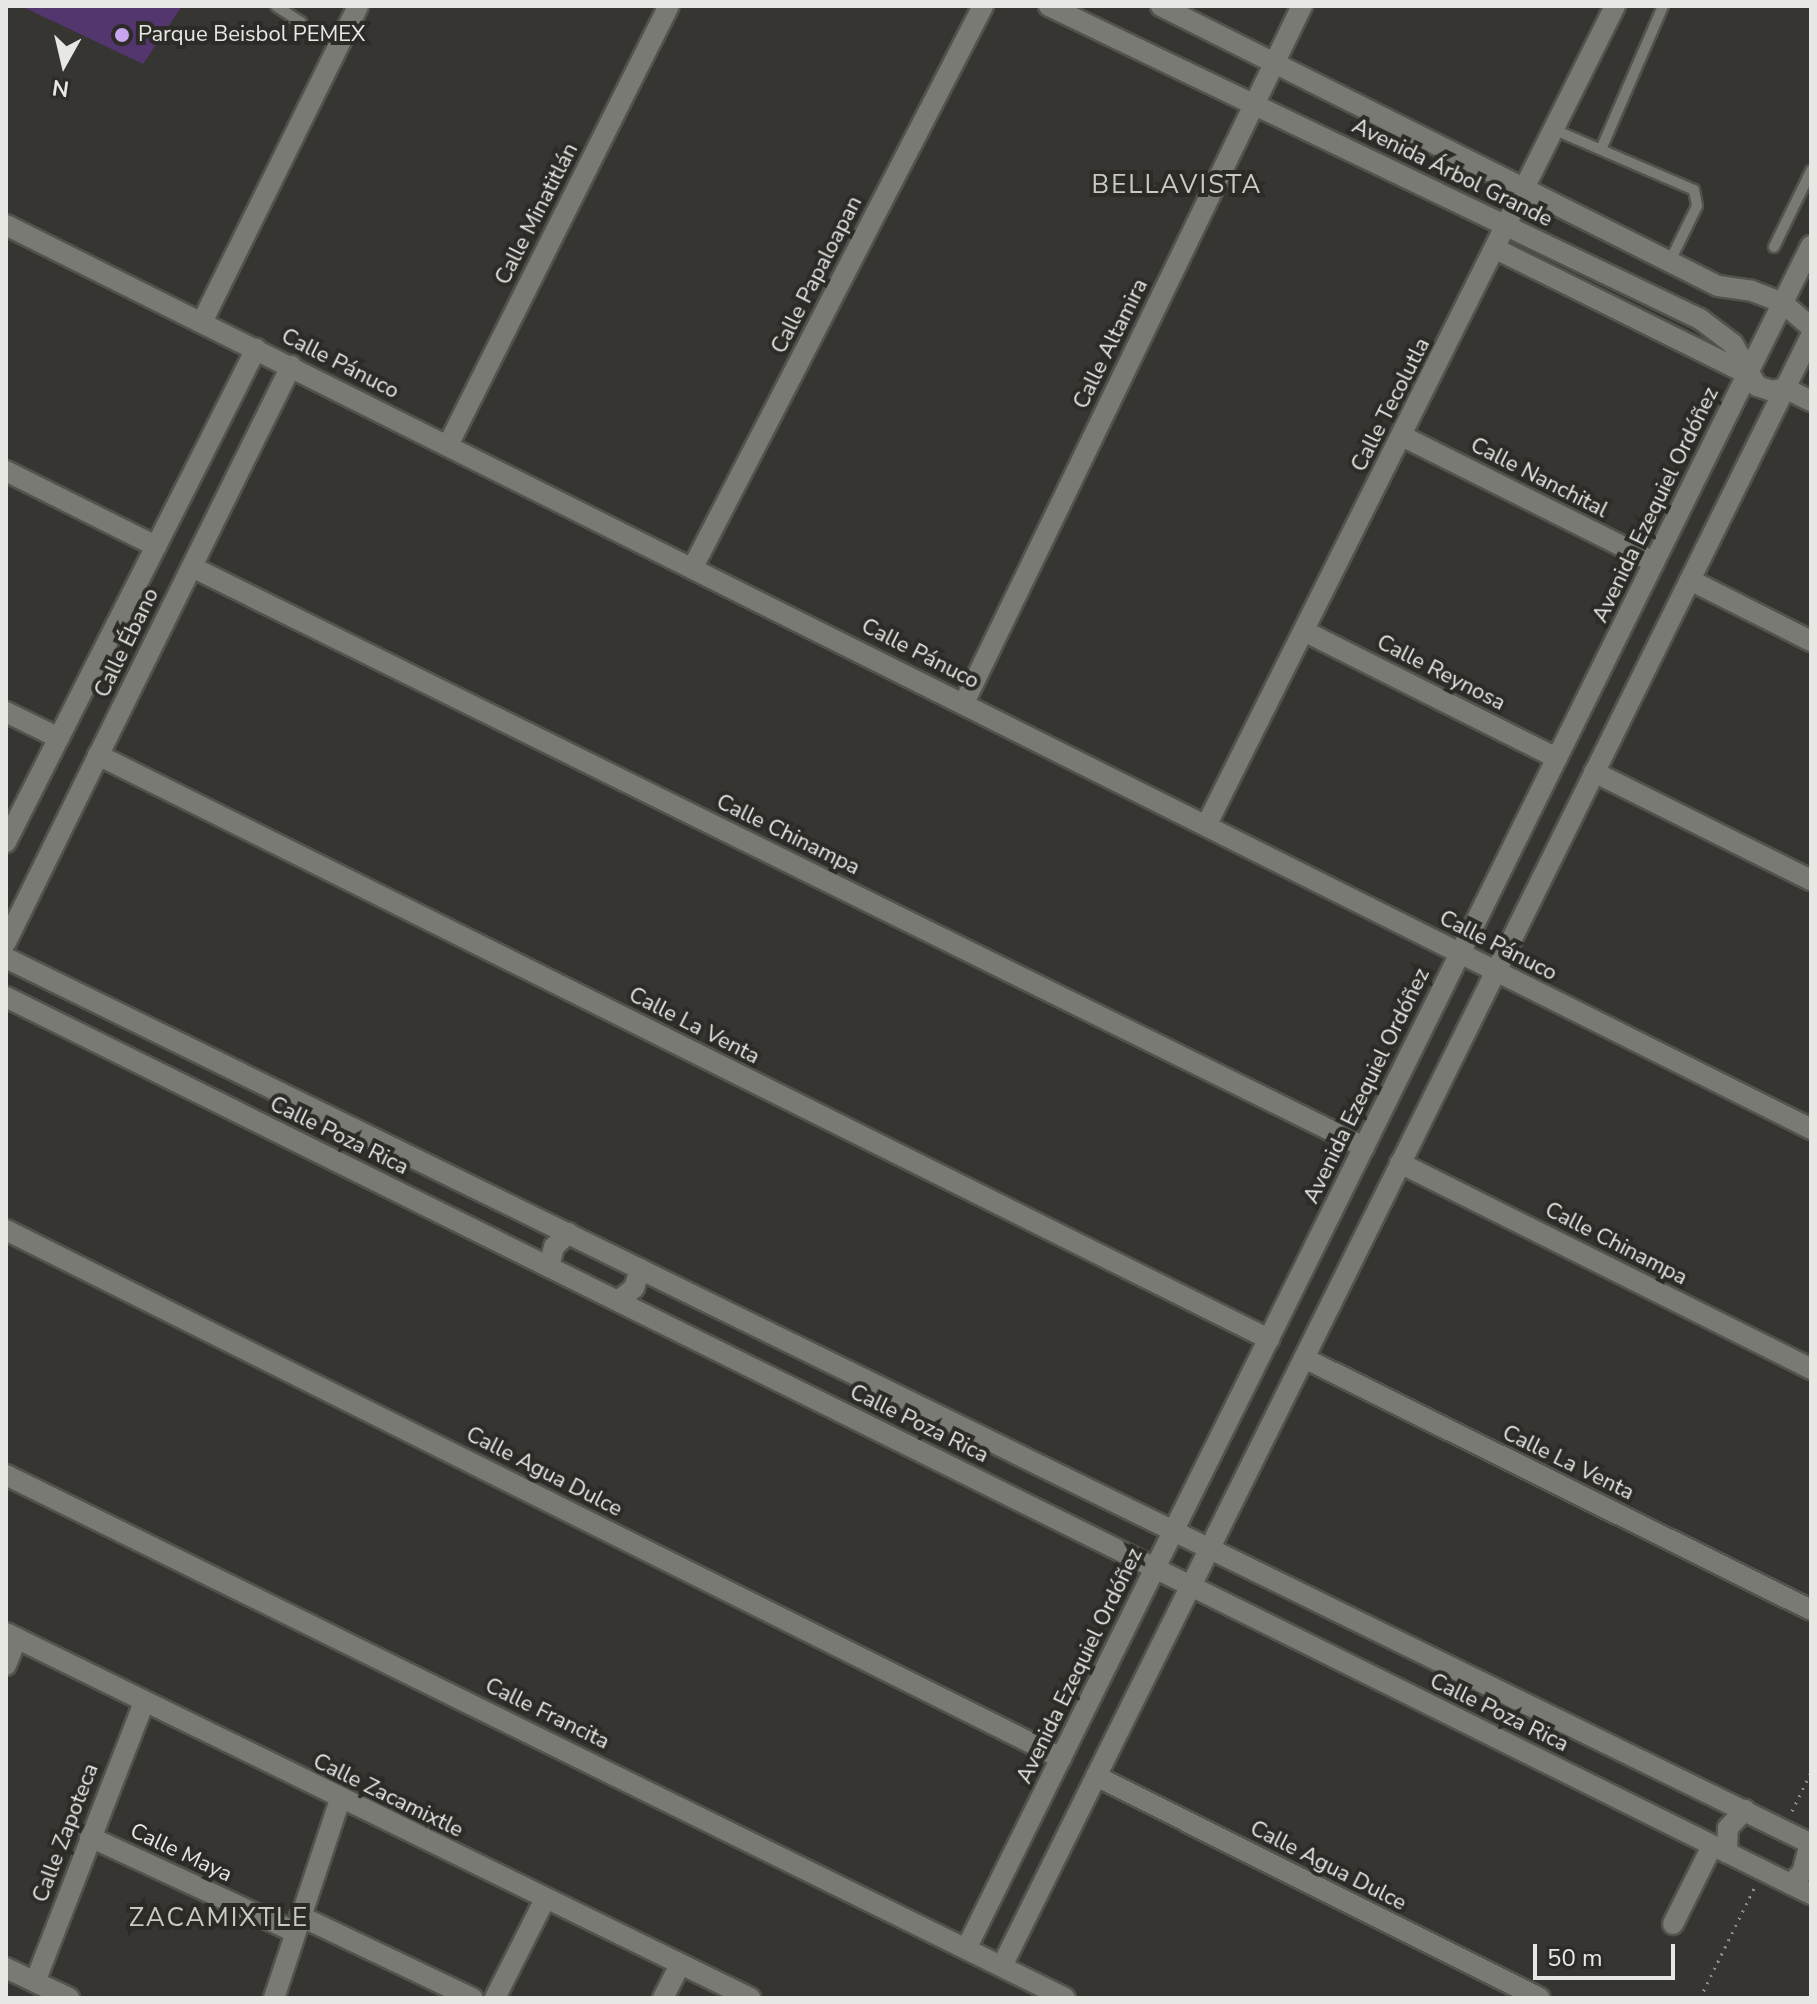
<!DOCTYPE html>
<meta charset="utf-8">
<style>
body{margin:0}
#map{position:relative;width:1817px;height:2004px;overflow:hidden;background:#363531;font-family:"Nunito Sans",sans-serif}
div>[style]{position:absolute}
.green>*{inset:0;background:#53366e}
.path>*{height:3px;margin-top:-1.5px;transform-origin:0;background:repeating-linear-gradient(90deg,#8e8d8a 0 2px,transparent 0 8px)}
.roads{filter:drop-shadow(2px 0 #52524e) drop-shadow(-2px 0 #52524e) drop-shadow(0 2px #52524e) drop-shadow(0 -2px #52524e)}
.service>*{height:10px;margin:-5px;padding:0 5px;transform-origin:5px;border-radius:5px;background:#7a7a74}
.minor>*{height:20px;margin:-10px;padding:0 10px;transform-origin:10px;border-radius:10px;background:#7a7a74}
.tertiary>*{height:20px;margin:-10px;padding:0 10px;transform-origin:10px;border-radius:10px;background:#7a7a74}
.dots>*{width:22px;height:22px;translate:-50% -50%;box-sizing:border-box;border:4px solid #2c2b27;border-radius:50%}
span{translate:-50% -50%;white-space:nowrap;text-align:center;line-height:1.15;-webkit-text-stroke:8px #2c2b27;paint-order:stroke}
.poi-label{font-size:22px;color:#e7e7e4}
.left{translate:0 -50%;text-align:left}
.street-label{font-size:22px;color:#e7e7e4}
.quarter-label{font-size:26px;color:#cacac4;letter-spacing:2px}
.frame{position:absolute;inset:0;border:8px solid #e7e7e4;pointer-events:none}
.north{position:absolute;left:24px;top:24px;width:80px;height:80px;-webkit-text-stroke:6px #2c2b27;paint-order:stroke;rotate:188deg;font-size:22px;font-weight:700;line-height:32px;text-align:center;color:#e7e7e4}
.north::after{content:'';display:block;margin:auto;width:28px;height:36px;background:#e7e7e4;clip-path:polygon(50% 0,100% 100%,50% 72%,0 100%)}
.scale{position:absolute;left:1533px;top:1944px;width:142px;height:36px;box-sizing:border-box;border:4px solid #e7e7e4;border-top:0;padding-left:10px;font-size:24px;line-height:28px;white-space:nowrap;color:#e7e7e4;-webkit-text-stroke:6px #2c2b27;paint-order:stroke}
</style>
<div id="map">
<div class="green">
<div style="clip-path:polygon(21px 6px,182px 6px,143px 64px)"></div>
</div>
<div class="path">
<div style="left:1792px;top:1811px;width:43px;rotate:-64deg"></div>
<div style="left:1700px;top:1998px;width:125px;rotate:-63.8deg"></div>
</div>
<div class="roads">
<div class="service">
<div style="left:276px;top:6px;width:30px;rotate:33deg"></div>
<div style="left:1555px;top:130px;width:151px;rotate:23.3deg"></div>
<div style="left:1694px;top:190px;width:16px;rotate:79deg"></div>
<div style="left:1697px;top:206px;width:61px;rotate:116.1deg"></div>
<div style="left:1602px;top:147px;width:154px;rotate:-66.6deg"></div>
<div style="left:1774px;top:247px;width:85px;rotate:-64deg"></div>
</div>
<div class="minor">
<div style="left:6px;top:225px;width:2019px;rotate:26.6deg"></div>
<div style="left:1496px;top:249px;width:281px;rotate:26.4deg"></div>
<div style="left:202px;top:322px;width:352px;rotate:-63.7deg"></div>
<div style="left:1402px;top:436px;width:282px;rotate:26.6deg"></div>
<div style="left:448px;top:445px;width:491px;rotate:-63.3deg"></div>
<div style="left:6px;top:471px;width:168px;rotate:26.6deg"></div>
<div style="left:192px;top:567px;width:1308px;rotate:26.33deg"></div>
<div style="left:693px;top:567px;width:632px;rotate:-62.66deg"></div>
<div style="left:1690px;top:580px;width:136px;rotate:26.8deg"></div>
<div style="left:1304px;top:631px;width:283px;rotate:26.7deg"></div>
<div style="left:964px;top:703px;width:775px;rotate:-64.13deg"></div>
<div style="left:6px;top:712px;width:59px;rotate:26.1deg"></div>
<div style="left:98px;top:755px;width:1309px;rotate:26.51deg"></div>
<div style="left:1594px;top:772px;width:242px;rotate:26.5deg"></div>
<div style="left:1207px;top:824px;width:914px;rotate:-63.49deg"></div>
<div style="left:6px;top:842px;width:553px;rotate:-63.11deg"></div>
<div style="left:6px;top:942px;width:643px;rotate:-63.67deg"></div>
<div style="left:1400px;top:1163px;width:460px;rotate:26.6deg"></div>
<div style="left:6px;top:1230px;width:1180px;rotate:26.59deg"></div>
<div style="left:1304px;top:1358px;width:566px;rotate:26.43deg"></div>
<div style="left:6px;top:1475px;width:1181px;rotate:26.28deg"></div>
<div style="left:6px;top:1633px;width:829px;rotate:26.13deg"></div>
<div style="left:6px;top:1665px;width:29px;rotate:-68deg"></div>
<div style="left:1096px;top:1776px;width:496px;rotate:26.6deg"></div>
<div style="left:90px;top:1837px;width:226px;rotate:24.9deg"></div>
<div style="left:300px;top:1916px;width:191px;rotate:25.5deg"></div>
<div style="left:1673px;top:1924px;width:87px;rotate:-63.4deg"></div>
<div style="left:967px;top:1947px;width:423px;rotate:-63.6deg"></div>
<div style="left:1002px;top:1966px;width:424px;rotate:-63.6deg"></div>
<div style="left:6px;top:1968px;width:70px;rotate:25.5deg"></div>
<div style="left:35px;top:1982px;width:300px;rotate:-68.7deg"></div>
<div style="left:274px;top:1998px;width:209px;rotate:-71.6deg"></div>
<div style="left:495px;top:1998px;width:111px;rotate:-63.2deg"></div>
<div style="left:663px;top:1998px;width:38px;rotate:-63deg"></div>
</div>
<div class="tertiary">
<div style="left:1049px;top:6px;width:722px;rotate:25.68deg"></div>
<div style="left:1700px;top:319px;width:41px;rotate:37.1deg"></div>
<div style="left:1733px;top:344px;width:48px;rotate:60.3deg"></div>
<div style="left:1757px;top:386px;width:16px;rotate:18deg"></div>
<div style="left:1772px;top:391px;width:13px;rotate:-13deg"></div>
<div style="left:1785px;top:388px;width:29px;rotate:27deg"></div>
<div style="left:1161px;top:6px;width:623px;rotate:26.69deg"></div>
<div style="left:1718px;top:286px;width:34px;rotate:8deg"></div>
<div style="left:1752px;top:291px;width:33px;rotate:21deg"></div>
<div style="left:1783px;top:303px;width:37px;rotate:41deg"></div>
<div style="left:6px;top:958px;width:2011px;rotate:26.14deg"></div>
<div style="left:6px;top:997px;width:2016px;rotate:26.43deg"></div>
<div style="left:549px;top:1267px;width:21px;rotate:-76deg"></div>
<div style="left:554px;top:1247px;width:20px;rotate:-45deg"></div>
<div style="left:618px;top:1301px;width:21px;rotate:-39deg"></div>
<div style="left:634px;top:1288px;width:20px;rotate:-72deg"></div>
<div style="left:1155px;top:1568px;width:1476px;rotate:-63.61deg"></div>
<div style="left:1191px;top:1586px;width:1395px;rotate:-63.62deg"></div>
<div style="left:1727px;top:1853px;width:25px;rotate:-88deg"></div>
<div style="left:1728px;top:1828px;width:25px;rotate:-47deg"></div>
<div style="left:1790px;top:1884px;width:16px;rotate:-43deg"></div>
<div style="left:1802px;top:1873px;width:31px;rotate:-75deg"></div>
</div>
</div>
<div class="dots">
<div style="left:122px;top:35px;background:#c9a5ee"></div>
</div>
<div class="poi-label">
<span class="left" style="left:138px;top:35px">Parque Beisbol PEMEX</span>
</div>
<div class="street-label">
<span style="left:1452px;top:173px;rotate:26deg">Avenida Árbol Grande</span>
<span style="left:537px;top:214px;rotate:-63deg">Calle Minatitlán</span>
<span style="left:817px;top:275px;rotate:-63deg">Calle Papaloapan</span>
<span style="left:1111px;top:344px;rotate:-64deg">Calle Altamira</span>
<span style="left:340px;top:364px;rotate:27deg">Calle Pánuco</span>
<span style="left:1391px;top:405px;rotate:-63deg">Calle Tecolutla</span>
<span style="left:1539px;top:478px;rotate:27deg">Calle Nanchital</span>
<span style="left:1656px;top:505px;rotate:-64deg">Avenida Ezequiel Ordóñez</span>
<span style="left:127px;top:643px;rotate:-64deg">Calle Ébano</span>
<span style="left:920px;top:654px;rotate:27deg">Calle Pánuco</span>
<span style="left:1441px;top:673px;rotate:27deg">Calle Reynosa</span>
<span style="left:788px;top:835px;rotate:26deg">Calle Chinampa</span>
<span style="left:1498px;top:946px;rotate:27deg">Calle Pánuco</span>
<span style="left:694px;top:1026px;rotate:27deg">Calle La Venta</span>
<span style="left:1367px;top:1086px;rotate:-64deg">Avenida Ezequiel Ordóñez</span>
<span style="left:339px;top:1136px;rotate:26deg">Calle Poza Rica</span>
<span style="left:1616px;top:1244px;rotate:27deg">Calle Chinampa</span>
<span style="left:919px;top:1424px;rotate:26deg">Calle Poza Rica</span>
<span style="left:1568px;top:1463px;rotate:26deg">Calle La Venta</span>
<span style="left:544px;top:1472px;rotate:27deg">Calle Agua Dulce</span>
<span style="left:1080px;top:1666px;rotate:-64deg">Avenida Ezequiel Ordóñez</span>
<span style="left:1499px;top:1713px;rotate:26deg">Calle Poza Rica</span>
<span style="left:547px;top:1714px;rotate:26deg">Calle Francita</span>
<span style="left:388px;top:1796px;rotate:26deg">Calle Zacamixtle</span>
<span style="left:66px;top:1833px;rotate:-69deg">Calle Zapoteca</span>
<span style="left:181px;top:1853px;rotate:25deg">Calle Maya</span>
<span style="left:1328px;top:1866px;rotate:27deg">Calle Agua Dulce</span>
</div>
<div class="quarter-label">
<span style="left:1177px;top:185px">BELLAVISTA</span>
<span style="left:219px;top:1918px">ZACAMIXTLE</span>
</div>
<div class="frame"></div>
<div class="north">N</div>
<div class="scale">50 m</div>
</div>
